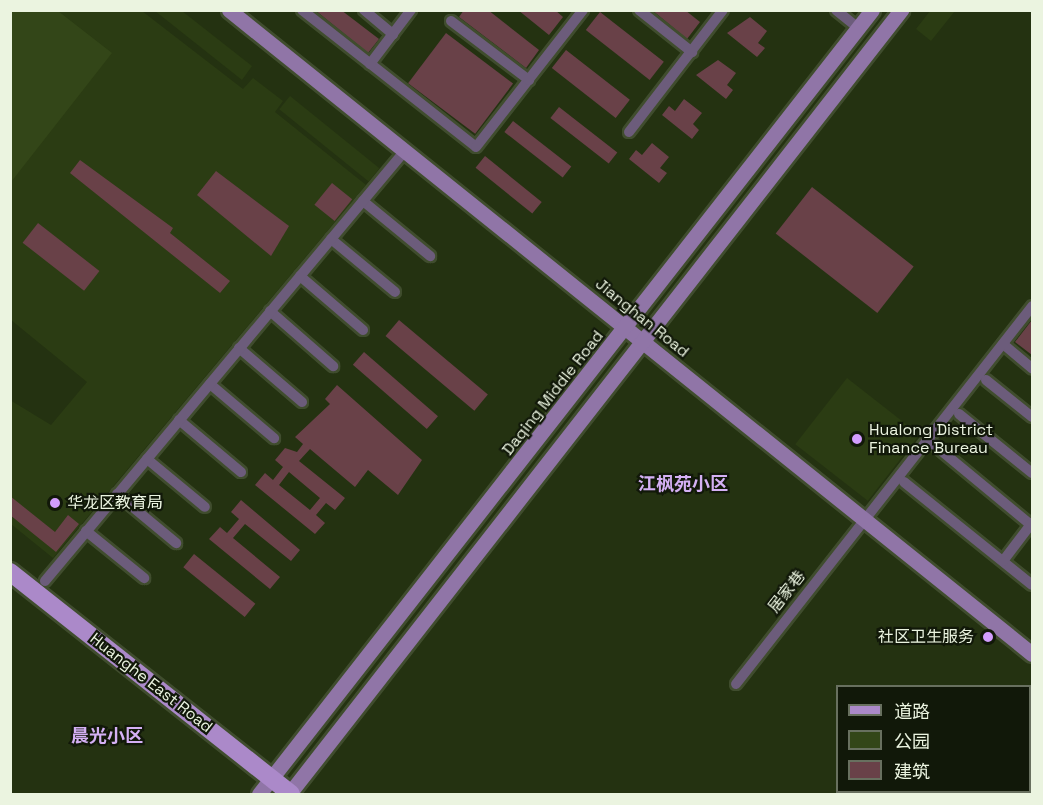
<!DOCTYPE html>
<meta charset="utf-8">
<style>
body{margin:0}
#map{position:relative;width:1043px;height:805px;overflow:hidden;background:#243211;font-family:"Space Grotesk","Noto Sans SC",sans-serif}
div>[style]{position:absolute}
.built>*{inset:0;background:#2b3c13;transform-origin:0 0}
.green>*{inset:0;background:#334618}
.building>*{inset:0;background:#694148;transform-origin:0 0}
.roads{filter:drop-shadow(2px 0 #404d2e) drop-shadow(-2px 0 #404d2e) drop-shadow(0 2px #404d2e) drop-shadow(0 -2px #404d2e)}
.street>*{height:10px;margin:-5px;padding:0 5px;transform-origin:5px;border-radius:5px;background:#6c5c7b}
.secondary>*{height:15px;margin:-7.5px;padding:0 7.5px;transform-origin:7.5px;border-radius:7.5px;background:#9075a7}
.primary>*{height:18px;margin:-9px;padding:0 9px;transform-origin:9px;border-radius:9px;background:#ab89c9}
.dots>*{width:16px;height:16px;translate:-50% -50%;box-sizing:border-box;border:3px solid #111809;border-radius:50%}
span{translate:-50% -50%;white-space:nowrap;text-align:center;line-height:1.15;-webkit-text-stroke:4.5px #111809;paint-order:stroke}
.street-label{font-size:16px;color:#ebf4e0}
.poi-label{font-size:16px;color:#ebf4e0}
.left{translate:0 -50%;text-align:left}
.right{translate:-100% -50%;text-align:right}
.neighbourhood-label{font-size:18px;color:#d4b0f4;font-weight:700}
.frame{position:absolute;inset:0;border:12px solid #ebf4e0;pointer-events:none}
.legend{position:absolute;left:836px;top:685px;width:195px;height:108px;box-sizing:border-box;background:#111809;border:2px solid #68705f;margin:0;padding:8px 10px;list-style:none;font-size:18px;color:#ebf4e0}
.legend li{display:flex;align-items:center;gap:12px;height:30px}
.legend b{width:30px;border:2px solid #68705f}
</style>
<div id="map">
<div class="built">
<div style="clip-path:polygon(11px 11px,142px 11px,243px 89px,253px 78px,283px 101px,275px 112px,366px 185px,53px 558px,11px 524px,10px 400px,51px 425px,87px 382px,11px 320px)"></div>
<div style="clip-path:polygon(155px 11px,182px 11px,252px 66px,242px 80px)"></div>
<div style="clip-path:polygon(930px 11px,955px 11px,931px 41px,916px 29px)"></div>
<div style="left:290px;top:96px;width:115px;height:17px;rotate:39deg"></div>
<div style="left:847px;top:378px;width:92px;height:84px;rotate:38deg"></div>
</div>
<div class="green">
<div style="clip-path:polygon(11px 10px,58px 11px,112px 53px,11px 182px)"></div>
</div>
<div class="building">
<div style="clip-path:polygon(315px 10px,341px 10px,379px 39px,368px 53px)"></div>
<div style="clip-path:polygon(464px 10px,488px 10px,539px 50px,526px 68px,459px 17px)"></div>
<div style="clip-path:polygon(518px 10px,555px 10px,563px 17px,549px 35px)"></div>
<div style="clip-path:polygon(652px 10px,685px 10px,700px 22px,687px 39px)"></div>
<div style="left:600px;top:12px;width:81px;height:23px;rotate:38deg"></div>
<div style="clip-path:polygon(750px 17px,767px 31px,758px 43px,765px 48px,757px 57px,727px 33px)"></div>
<div style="left:446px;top:33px;width:84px;height:63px;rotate:37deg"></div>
<div style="left:566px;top:50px;width:81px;height:23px;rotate:38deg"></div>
<div style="clip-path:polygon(718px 60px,736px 73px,727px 85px,733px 90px,726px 99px,696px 75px)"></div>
<div style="clip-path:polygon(684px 99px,702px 113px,693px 124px,699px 130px,692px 139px,662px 115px,669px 106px,675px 111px)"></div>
<div style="left:559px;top:107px;width:74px;height:14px;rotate:38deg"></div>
<div style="left:513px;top:121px;width:74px;height:14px;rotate:38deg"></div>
<div style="clip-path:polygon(652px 143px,669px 157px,660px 168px,667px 173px,659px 183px,629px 159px,636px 150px,642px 155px)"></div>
<div style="left:485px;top:156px;width:73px;height:15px;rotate:39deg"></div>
<div style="clip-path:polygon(80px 160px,173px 228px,170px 233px,230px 281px,220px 293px,70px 173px)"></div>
<div style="clip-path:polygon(216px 171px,289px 226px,271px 256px,197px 195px)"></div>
<div style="left:332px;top:183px;width:26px;height:28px;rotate:39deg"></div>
<div style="left:812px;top:187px;width:129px;height:59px;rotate:38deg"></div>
<div style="left:38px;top:223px;width:78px;height:25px;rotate:38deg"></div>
<div style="left:399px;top:320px;width:116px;height:21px;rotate:40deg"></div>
<div style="clip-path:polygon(1032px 320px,1032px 355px,1015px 342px)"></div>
<div style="left:364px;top:352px;width:98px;height:17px;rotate:41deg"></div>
<div style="clip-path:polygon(evenodd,337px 385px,422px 460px,398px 495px,368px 470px,355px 487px,310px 449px,299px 461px,345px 498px,335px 510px,326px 503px,316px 515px,325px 523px,315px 534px,255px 485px,265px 473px,273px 480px,283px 467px,275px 460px,285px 448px,297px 452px,303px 444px,295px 437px,330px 404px,325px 399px,337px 385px,289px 472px,320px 498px,310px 510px,279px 485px,289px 472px)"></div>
<div style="clip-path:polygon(10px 496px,55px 532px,68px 515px,79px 524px,56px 552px,10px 515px)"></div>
<div style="clip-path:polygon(241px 500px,300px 550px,291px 561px,245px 524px,233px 538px,280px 577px,270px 589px,209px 539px,220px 527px,227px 533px,239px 519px,231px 512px)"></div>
<div style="left:194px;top:554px;width:79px;height:17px;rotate:39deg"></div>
</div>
<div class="roads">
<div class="street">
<div style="left:302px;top:10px;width:221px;rotate:38.2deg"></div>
<div style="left:476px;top:147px;width:174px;rotate:-52deg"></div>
<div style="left:364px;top:10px;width:38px;rotate:40deg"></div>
<div style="left:639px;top:10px;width:68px;rotate:38.4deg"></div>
<div style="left:836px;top:10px;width:28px;rotate:39deg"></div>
<div style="left:451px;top:21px;width:98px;rotate:37.1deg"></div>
<div style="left:370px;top:64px;width:68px;rotate:-52.8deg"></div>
<div style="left:629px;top:132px;width:154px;rotate:-52.4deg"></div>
<div style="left:363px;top:201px;width:87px;rotate:39.4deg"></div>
<div style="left:331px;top:239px;width:83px;rotate:39.6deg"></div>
<div style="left:300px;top:276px;width:83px;rotate:40.6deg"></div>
<div style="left:270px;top:311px;width:84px;rotate:41.1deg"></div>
<div style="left:1003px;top:344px;width:38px;rotate:40deg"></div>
<div style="left:239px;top:348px;width:83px;rotate:40.6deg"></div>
<div style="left:986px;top:380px;width:59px;rotate:38.8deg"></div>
<div style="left:210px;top:384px;width:84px;rotate:40.2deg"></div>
<div style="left:959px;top:414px;width:94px;rotate:38.9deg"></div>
<div style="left:179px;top:420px;width:81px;rotate:40deg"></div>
<div style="left:933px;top:444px;width:127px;rotate:39.6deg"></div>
<div style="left:147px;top:459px;width:75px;rotate:39.6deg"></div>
<div style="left:904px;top:482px;width:164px;rotate:38.8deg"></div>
<div style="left:117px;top:494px;width:77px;rotate:39.7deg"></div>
<div style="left:86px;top:531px;width:75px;rotate:39deg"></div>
<div style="left:1003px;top:561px;width:48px;rotate:-52.7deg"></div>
<div style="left:45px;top:581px;width:559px;rotate:-50.08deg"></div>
<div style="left:736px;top:684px;width:480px;rotate:-51.9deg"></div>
</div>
<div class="secondary">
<div style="left:229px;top:10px;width:1029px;rotate:38.73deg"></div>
<div style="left:259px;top:794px;width:995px;rotate:-51.98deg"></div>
<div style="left:289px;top:794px;width:995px;rotate:-52.02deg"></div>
</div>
<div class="primary">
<div style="left:10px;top:572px;width:358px;rotate:38.3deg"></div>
</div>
</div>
<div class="dots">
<div style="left:857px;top:439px;background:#d29dfd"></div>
<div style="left:55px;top:503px;background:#d29dfd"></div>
<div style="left:988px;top:637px;background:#d29dfd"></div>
</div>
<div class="street-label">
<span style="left:642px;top:318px;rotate:39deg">Jianghan Road</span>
<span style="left:553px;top:393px;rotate:-52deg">Daqing Middle Road</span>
<span style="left:787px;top:592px;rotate:-52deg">居家巷</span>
<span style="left:151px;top:683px;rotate:38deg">Huanghe East Road</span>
</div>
<div class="poi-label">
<span class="left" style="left:869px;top:439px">Hualong District<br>Finance Bureau</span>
<span class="left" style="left:67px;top:503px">华龙区教育局</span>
<span class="right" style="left:974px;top:637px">社区卫生服务</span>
</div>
<div class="neighbourhood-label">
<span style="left:683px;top:484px">江枫苑小区</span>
<span style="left:107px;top:736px">晨光小区</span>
</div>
<div class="frame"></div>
<ul class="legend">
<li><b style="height:8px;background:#ab89c9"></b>道路</li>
<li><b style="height:16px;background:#334618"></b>公园</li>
<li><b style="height:16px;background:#694148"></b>建筑</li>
</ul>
</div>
